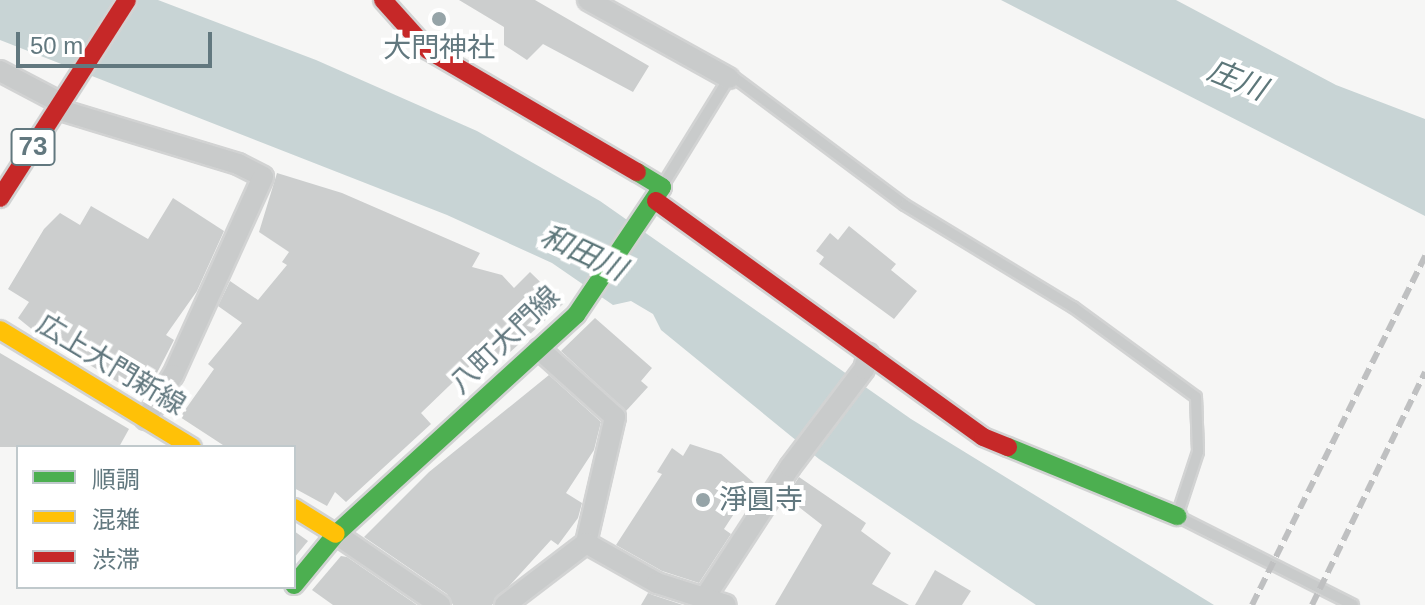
<!DOCTYPE html>
<meta charset="utf-8">
<style>
body{margin:0}
#map{position:relative;width:1425px;height:605px;overflow:hidden;background:#f6f6f5;font-family:Arial,"Noto Sans JP",sans-serif}
div>[style]{position:absolute}
.water>*{inset:0;background:#c8d4d5}
.building>*{inset:0;background:#cccece}
.roads{filter:drop-shadow(2px 0 #d2d3d3) drop-shadow(-2px 0 #d2d3d3) drop-shadow(0 2px #d2d3d3) drop-shadow(0 -2px #d2d3d3)}
.lane>*{height:10px;margin:-5px;padding:0 5px;transform-origin:5px;border-radius:5px;background:#c9cbcb}
.street>*{height:20px;margin:-10px;padding:0 10px;transform-origin:10px;border-radius:10px;background:#c9cbcb}
.fast>*{height:18px;margin:-9px;padding:0 9px;transform-origin:9px;border-radius:9px;background:#4caf50}
.slow>*{height:18px;margin:-9px;padding:0 9px;transform-origin:9px;border-radius:9px;background:#ffc107}
.jam>*{height:18px;margin:-9px;padding:0 9px;transform-origin:9px;border-radius:9px;background:#c62828}
.rail>*{height:6px;margin-top:-3px;transform-origin:0;background:repeating-linear-gradient(90deg,#bfc0c1 0 12px,transparent 0 18px)}
.dots>*{width:22px;height:22px;translate:-50% -50%;box-sizing:border-box;border:4px solid #fff;border-radius:50%}
span{translate:-50% -50%;white-space:nowrap;text-align:center;line-height:1.15;-webkit-text-stroke:8px #fff;paint-order:stroke}
.shield-label span{padding:2px 6px;background:#fff;border:2px solid;border-radius:6px;-webkit-text-stroke-width:0}
.shield-label{font-size:26px;color:#62787f;font-weight:700}
.poi-label{font-size:28px;color:#62787f}
.left{translate:0 -50%;text-align:left}
.street-label{font-size:28px;color:#62787f}
.water-label{font-size:30px;color:#5d777a;font-style:italic}
.legend{position:absolute;left:16px;top:445px;width:280px;height:144px;box-sizing:border-box;background:#fff;border:2px solid #c0c9cc;margin:0;padding:10px 14px;list-style:none;font-size:24px;color:#62787f}
.legend li{display:flex;align-items:center;gap:16px;height:40px}
.legend b{width:40px;border:2px solid #c0c9cc}
.scale{position:absolute;left:16px;top:32px;width:196px;height:36px;box-sizing:border-box;border:4px solid #62787f;border-top:0;padding-left:10px;font-size:24px;line-height:28px;white-space:nowrap;color:#62787f;-webkit-text-stroke:6px #fff;paint-order:stroke}
</style>
<div id="map">
<div class="water">
<div style="clip-path:polygon(0 0,158px 0,316px 60px,477px 131px,600px 201px,911px 419px,1214px 605px,1036px 605px,819px 459px,661px 330px,653px 314px,631px 301px,613px 305px,552px 263px,447px 215px,0 40px)"></div>
<div style="clip-path:polygon(1001px 0,1176px 0,1336px 85px,1425px 119px,1425px 216px)"></div>
</div>
<div class="building">
<div style="clip-path:polygon(459px 0,535px 0,649px 66px,633px 92px,543px 44px,527px 60px,504px 45px,504px 27px)"></div>
<div style="clip-path:polygon(277px 173px,342px 193px,480px 253px,472px 267px,502px 275px,514px 288px,530px 272px,563px 304px,508px 354px,505px 351px,485px 368px,477px 359px,421px 413px,431px 424px,346px 502px,335px 492px,327px 506px,294px 488px,294px 447px,226px 447px,180px 417px,214px 369px,208px 364px,242px 323px,218px 306px,230px 281px,258px 300px,287px 265px,282px 262px,289px 252px,259px 232px)"></div>
<div style="clip-path:polygon(173px 198px,224px 231px,197px 291px,166px 335px,174px 340px,144px 398px,34px 331px,18px 318px,29px 302px,8px 289px,44px 229px,60px 213px,80px 225px,91px 206px,148px 239px)"></div>
<div style="clip-path:polygon(849px 226px,896px 264px,891px 270px,917px 291px,894px 319px,819px 264px,824px 257px,816px 251px,830px 233px,838px 240px)"></div>
<div style="clip-path:polygon(595px 318px,652px 368px,641px 381px,648px 387px,626px 411px,561px 351px)"></div>
<div style="clip-path:polygon(0 353px,129px 429px,119px 447px,0 447px)"></div>
<div style="clip-path:polygon(549px 375px,601px 422px,594px 450px,566px 493px,582px 503px,578px 518px,558px 545px,551px 540px,492px 605px,453px 605px,447px 594px,364px 537px,429px 472px)"></div>
<div style="clip-path:polygon(690px 444px,721px 454px,754px 483px,724px 529px,731px 534px,699px 583px,662px 571px,616px 545px,662px 474px,657px 472px,672px 448px,683px 456px)"></div>
<div style="clip-path:polygon(799px 477px,866px 523px,861px 531px,891px 553px,872px 584px,909px 605px,775px 605px,822px 525px,786px 497px)"></div>
<div style="clip-path:polygon(294px 531px,308px 541px,294px 558px)"></div>
<div style="clip-path:polygon(341px 556px,347px 557px,417px 605px,333px 605px,312px 590px)"></div>
<div style="clip-path:polygon(935px 570px,971px 591px,962px 605px,915px 605px)"></div>
<div style="clip-path:polygon(648px 593px,653px 595px,683px 605px,641px 605px)"></div>
</div>
<div class="roads">
<div class="lane">
<div style="left:663px;top:185px;width:129px;rotate:-58.3deg"></div>
<div style="left:731px;top:75px;width:217px;rotate:36.8deg"></div>
<div style="left:905px;top:205px;width:197px;rotate:31.3deg"></div>
<div style="left:1073px;top:307px;width:152px;rotate:36.2deg"></div>
<div style="left:1196px;top:397px;width:55px;rotate:87.9deg"></div>
<div style="left:1198px;top:452px;width:67px;rotate:108.2deg"></div>
<div style="left:1177px;top:516px;width:197px;rotate:26.8deg"></div>
</div>
<div class="street">
<div style="left:588px;top:0;width:161px;rotate:29deg"></div>
<div style="left:0;top:71px;width:69px;rotate:27.7deg"></div>
<div style="left:57px;top:109px;width:189px;rotate:16.9deg"></div>
<div style="left:238px;top:164px;width:28px;rotate:27deg"></div>
<div style="left:263px;top:177px;width:217px;rotate:114.4deg"></div>
<div style="left:173px;top:375px;width:52px;rotate:121.5deg"></div>
<div style="left:539px;top:349px;width:102px;rotate:41.8deg"></div>
<div style="left:615px;top:417px;width:129px;rotate:103deg"></div>
<div style="left:336px;top:534px;width:126px;rotate:34.3deg"></div>
<div style="left:704px;top:599px;width:158px;rotate:-56.9deg"></div>
<div style="left:790px;top:467px;width:123px;rotate:-52.9deg"></div>
<div style="left:864px;top:369px;width:16px;rotate:-75deg"></div>
<div style="left:505px;top:605px;width:102px;rotate:-37.4deg"></div>
<div style="left:586px;top:543px;width:81px;rotate:29.4deg"></div>
<div style="left:657px;top:583px;width:72px;rotate:17.7deg"></div>
</div>
<div class="fast">
<div style="left:1008px;top:447px;width:183px;rotate:22.2deg"></div>
<div style="left:294px;top:585px;width:66px;rotate:-50.5deg"></div>
<div style="left:336px;top:534px;width:325px;rotate:-42.4deg"></div>
<div style="left:576px;top:315px;width:154px;rotate:-56.1deg"></div>
<div style="left:662px;top:187px;width:29px;rotate:-149deg"></div>
</div>
<div class="slow">
<div style="left:0;top:330px;width:225px;rotate:31.4deg"></div>
<div style="left:294px;top:508px;width:49px;rotate:31.8deg"></div>
</div>
<div class="jam">
<div style="left:383px;top:0;width:67px;rotate:48deg"></div>
<div style="left:428px;top:50px;width:242px;rotate:30.3deg"></div>
<div style="left:0;top:198px;width:235px;rotate:-57.3deg"></div>
<div style="left:656px;top:201px;width:403px;rotate:35.8deg"></div>
<div style="left:983px;top:437px;width:27px;rotate:22deg"></div>
</div>
</div>
<div class="rail">
<div style="left:1252px;top:605px;width:390px;rotate:-63.6deg"></div>
<div style="left:1312px;top:605px;width:259px;rotate:-64.1deg"></div>
</div>
<div class="dots">
<div style="left:439px;top:19px;background:#96a4a8"></div>
<div style="left:703px;top:500px;background:#96a4a8"></div>
</div>
<div class="shield-label">
<span style="left:33px;top:147px">73</span>
</div>
<div class="poi-label">
<span style="left:439px;top:48px">大門神社</span>
<span class="left" style="left:719px;top:500px">淨圓寺</span>
</div>
<div class="street-label">
<span style="left:505px;top:340px;rotate:-44deg">八町大門線</span>
<span style="left:111px;top:365px;rotate:31deg">広上大門新線</span>
</div>
<div class="water-label">
<span style="left:1237px;top:80px;rotate:22deg">庄川</span>
<span style="left:583px;top:253px;rotate:25deg">和田川</span>
</div>
<ul class="legend">
<li><b style="height:10px;background:#4caf50"></b>順調</li>
<li><b style="height:10px;background:#ffc107"></b>混雑</li>
<li><b style="height:10px;background:#c62828"></b>渋滞</li>
</ul>
<div class="scale">50 m</div>
</div>
